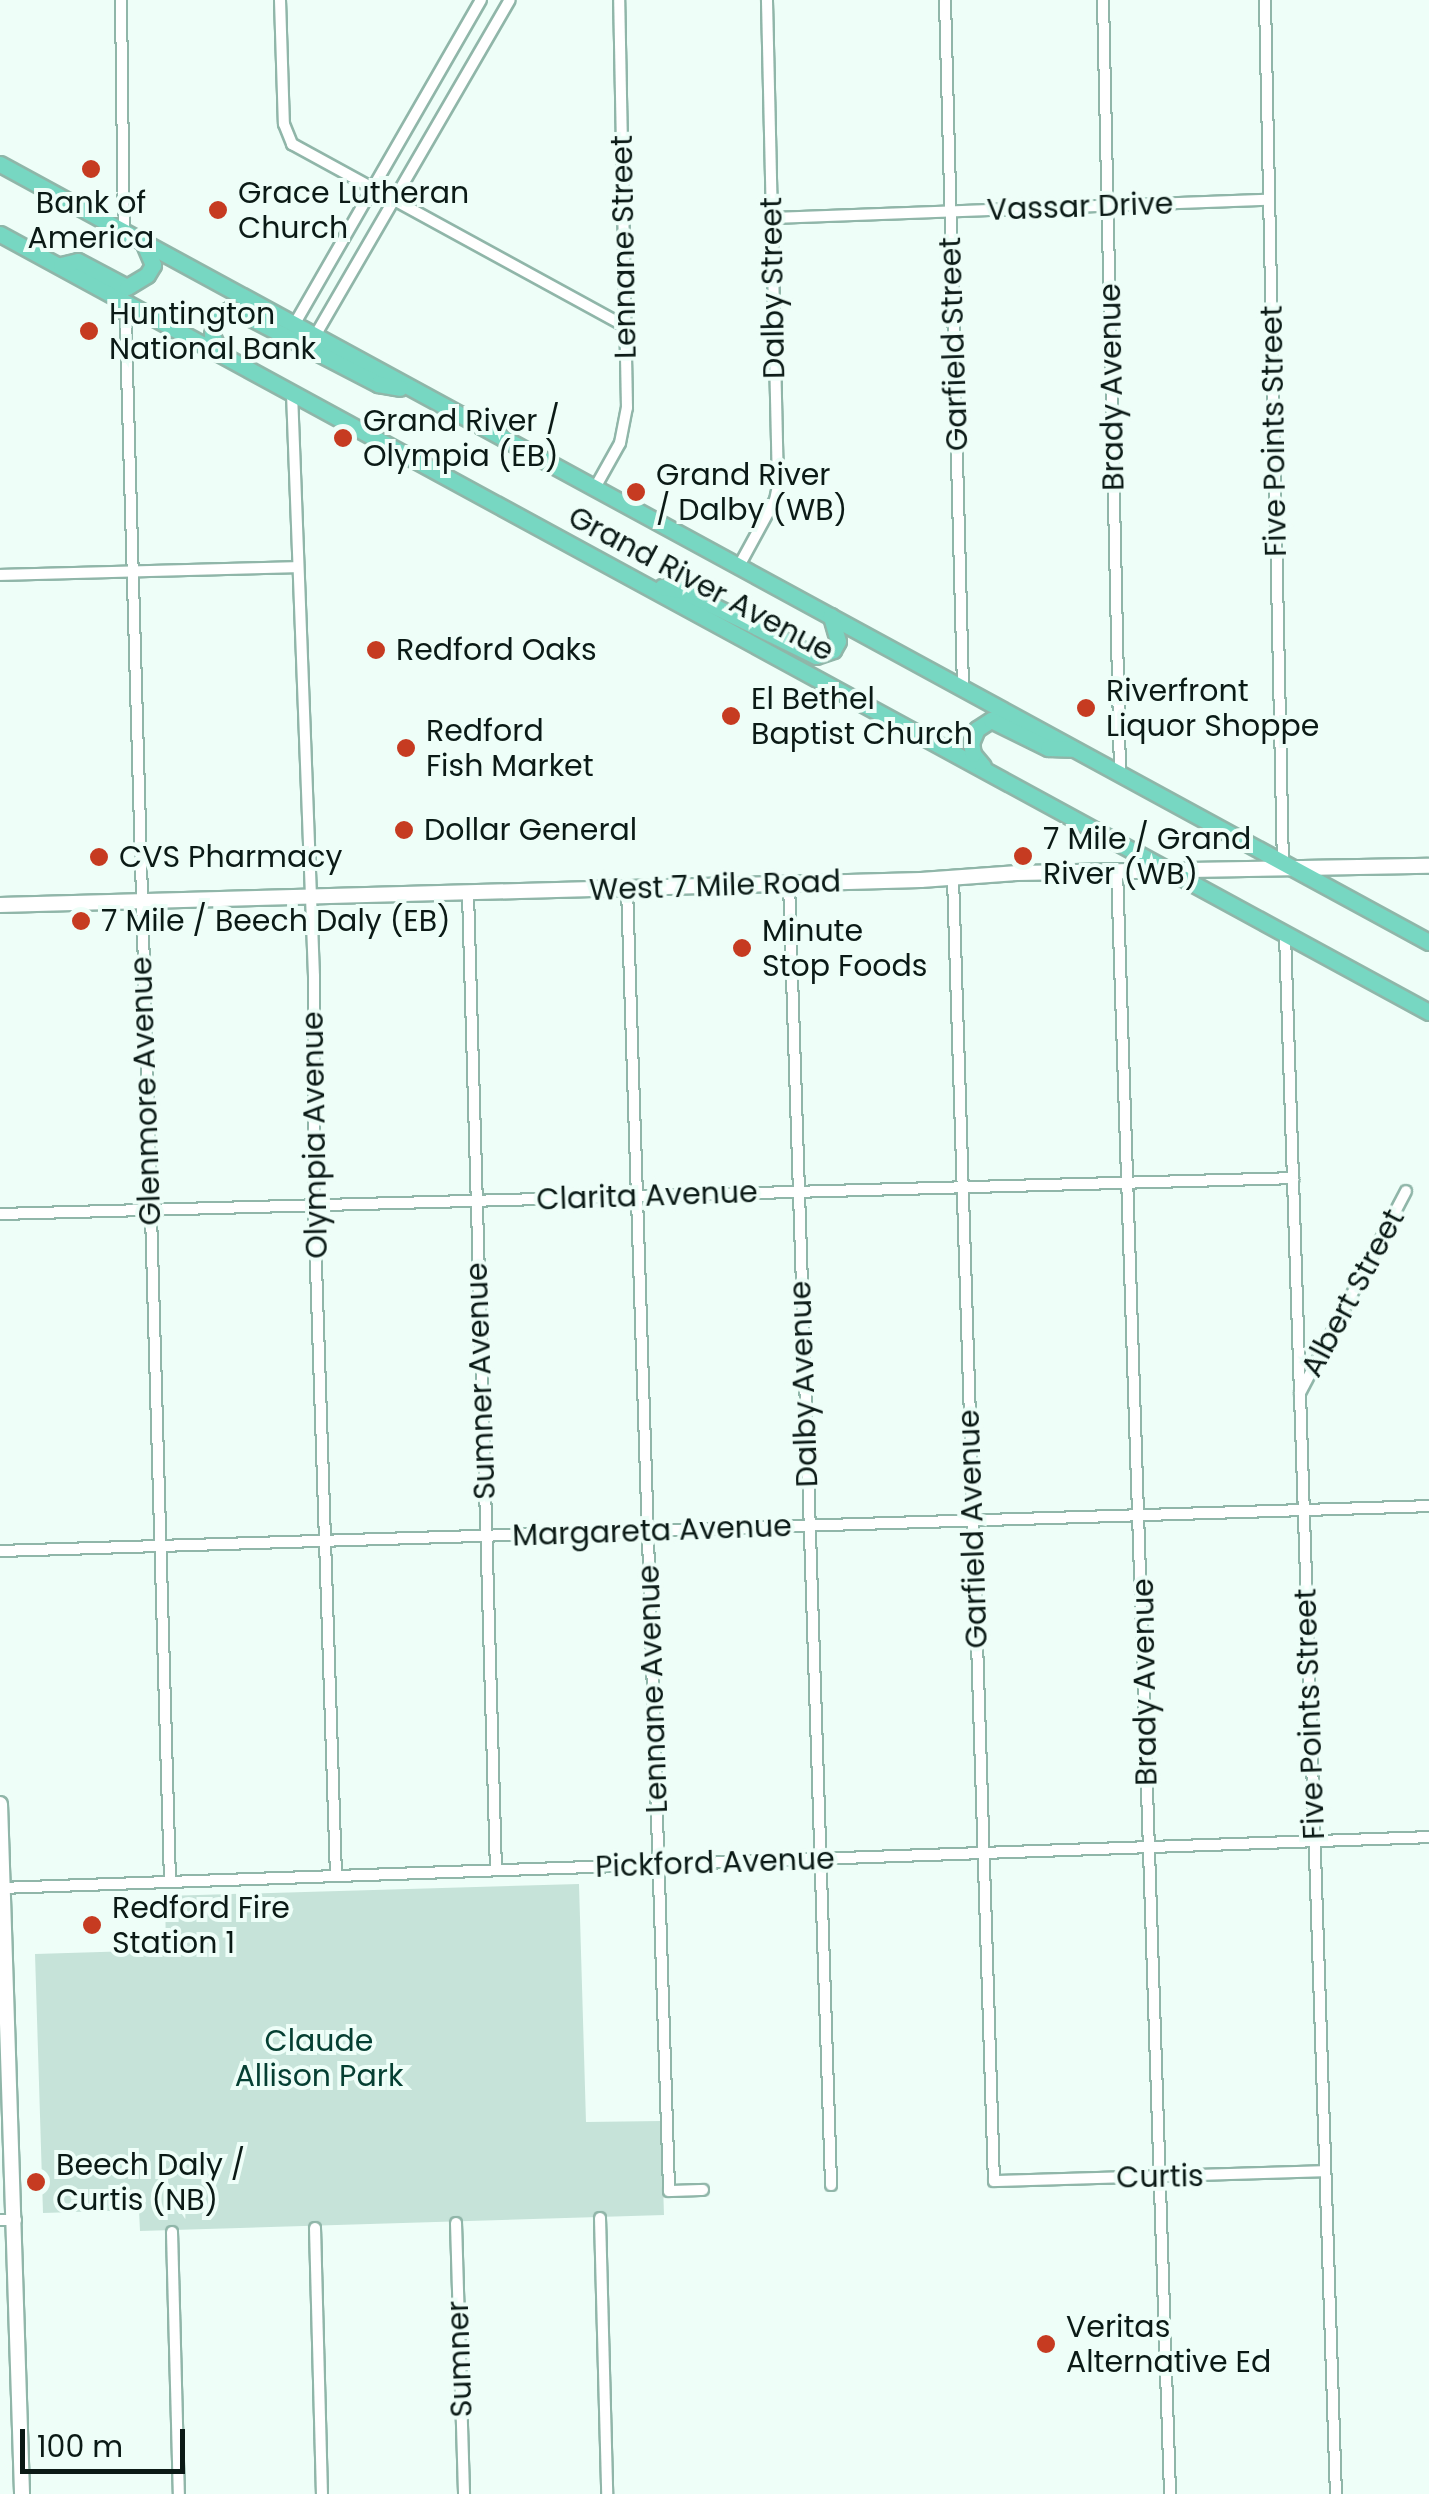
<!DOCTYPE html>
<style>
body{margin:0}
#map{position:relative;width:1429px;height:2494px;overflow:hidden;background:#eefef8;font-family:Poppins,sans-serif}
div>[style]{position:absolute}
.green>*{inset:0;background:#c6e3d9}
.roads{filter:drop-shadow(2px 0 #90b6a9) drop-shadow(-2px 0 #90b6a9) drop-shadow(0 2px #90b6a9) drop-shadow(0 -2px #90b6a9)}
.minor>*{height:10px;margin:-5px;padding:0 5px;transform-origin:5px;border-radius:5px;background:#fff}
.secondary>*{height:14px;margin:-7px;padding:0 7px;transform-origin:7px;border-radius:7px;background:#fff}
.primary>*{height:15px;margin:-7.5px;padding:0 7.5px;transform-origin:7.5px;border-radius:7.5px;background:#77d7c2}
.dots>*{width:28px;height:28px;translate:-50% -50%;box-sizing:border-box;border:5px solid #eefef8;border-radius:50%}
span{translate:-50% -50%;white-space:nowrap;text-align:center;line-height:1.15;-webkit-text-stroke:8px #eefef8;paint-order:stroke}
.poi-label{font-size:30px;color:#0b1a16}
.left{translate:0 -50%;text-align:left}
.street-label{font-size:30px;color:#0b1a16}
.park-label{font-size:30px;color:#053f32}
.scale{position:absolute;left:20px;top:2429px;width:165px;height:45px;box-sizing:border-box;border:5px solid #0b1a16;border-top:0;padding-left:12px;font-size:30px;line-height:35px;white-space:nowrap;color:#0b1a16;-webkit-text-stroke:8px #eefef8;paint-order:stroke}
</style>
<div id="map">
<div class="green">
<div style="clip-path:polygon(579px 1884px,586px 2122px,661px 2121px,664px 2215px,140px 2231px,139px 2210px,43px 2213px,35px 1954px,166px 1950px,165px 1896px)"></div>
</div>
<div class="roads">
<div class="minor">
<div style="left:121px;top:0;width:232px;rotate:89.3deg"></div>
<div style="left:280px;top:0;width:124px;rotate:88.2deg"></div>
<div style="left:284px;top:124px;width:22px;rotate:68deg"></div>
<div style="left:292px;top:144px;width:381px;rotate:28.7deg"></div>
<div style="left:945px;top:0;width:688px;rotate:88.5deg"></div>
<div style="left:1103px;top:0;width:774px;rotate:88.74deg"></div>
<div style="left:1265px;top:0;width:863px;rotate:88.81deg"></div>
<div style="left:771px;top:218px;width:498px;rotate:-2.1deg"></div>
<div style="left:125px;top:300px;width:1583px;rotate:88.37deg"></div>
<div style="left:294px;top:325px;width:375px;rotate:-60.1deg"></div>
<div style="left:315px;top:336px;width:388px;rotate:-59.9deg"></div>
<div style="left:292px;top:393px;width:583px;rotate:87.84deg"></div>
<div style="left:314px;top:976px;width:229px;rotate:90deg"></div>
<div style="left:314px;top:1205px;width:671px;rotate:88.12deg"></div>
<div style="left:596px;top:486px;width:49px;rotate:-60.8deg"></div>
<div style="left:620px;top:443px;width:36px;rotate:-79deg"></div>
<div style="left:627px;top:408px;width:408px;rotate:-91.1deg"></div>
<div style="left:739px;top:566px;width:75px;rotate:-61.4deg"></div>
<div style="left:775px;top:500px;width:14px;rotate:-78deg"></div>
<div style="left:778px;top:486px;width:486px;rotate:-91.3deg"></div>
<div style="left:0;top:575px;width:297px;rotate:-1.5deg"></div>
<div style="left:1117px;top:870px;width:1625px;rotate:88.13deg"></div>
<div style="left:953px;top:878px;width:1304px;rotate:88.2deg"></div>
<div style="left:994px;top:2181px;width:331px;rotate:-1.7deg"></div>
<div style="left:789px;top:883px;width:1303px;rotate:88.15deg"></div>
<div style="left:627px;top:888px;width:1304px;rotate:88.15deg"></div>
<div style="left:669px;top:2191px;width:34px;rotate:-2deg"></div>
<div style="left:468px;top:893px;width:977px;rotate:88.36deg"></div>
<div style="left:1285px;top:934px;width:1561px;rotate:88.13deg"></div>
<div style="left:0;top:1214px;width:1294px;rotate:-1.59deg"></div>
<div style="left:1300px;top:1393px;width:228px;rotate:-62.3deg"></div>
<div style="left:0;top:1551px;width:1430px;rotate:-1.8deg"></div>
<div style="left:0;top:1888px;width:1430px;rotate:-2.04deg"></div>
<div style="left:600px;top:2218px;width:276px;rotate:88.5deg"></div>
<div style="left:0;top:2220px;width:16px"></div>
<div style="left:456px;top:2223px;width:271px;rotate:88.3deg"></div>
<div style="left:315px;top:2228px;width:266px;rotate:88.5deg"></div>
<div style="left:172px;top:2232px;width:262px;rotate:88.5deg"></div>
</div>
<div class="secondary">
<div style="left:0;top:905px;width:921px;rotate:-1.55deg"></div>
<div style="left:921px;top:880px;width:96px;rotate:-4.2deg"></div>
<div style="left:1017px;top:873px;width:412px;rotate:-1deg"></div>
<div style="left:0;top:1804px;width:690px;rotate:88.17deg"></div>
</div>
<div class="primary">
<div style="left:0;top:164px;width:1627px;rotate:28.57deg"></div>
<div style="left:0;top:234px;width:1627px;rotate:28.57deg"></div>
<div style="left:61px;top:265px;width:17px;rotate:-13deg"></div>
<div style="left:78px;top:261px;width:55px;rotate:28deg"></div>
<div style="left:127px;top:287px;width:23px;rotate:-31deg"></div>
<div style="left:147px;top:275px;width:12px;rotate:-59deg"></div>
<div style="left:153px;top:265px;width:23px;rotate:-113deg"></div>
<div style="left:220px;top:353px;width:20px;rotate:-114deg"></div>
<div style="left:212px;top:335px;width:15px;rotate:-79deg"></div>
<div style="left:215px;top:320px;width:17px;rotate:-36deg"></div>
<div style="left:229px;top:310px;width:8px;rotate:7deg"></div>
<div style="left:237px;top:311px;width:159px;rotate:27.4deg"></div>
<div style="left:378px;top:384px;width:22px;rotate:10deg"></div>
<div style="left:662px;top:587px;width:19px;rotate:9deg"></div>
<div style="left:681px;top:590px;width:150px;rotate:26.1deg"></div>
<div style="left:816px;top:656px;width:18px;rotate:-19deg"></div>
<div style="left:833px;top:650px;width:10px;rotate:-61deg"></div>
<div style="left:838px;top:641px;width:26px;rotate:-106deg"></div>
<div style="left:983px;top:766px;width:16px;rotate:-130deg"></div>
<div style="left:973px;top:754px;width:11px;rotate:-100deg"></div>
<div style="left:971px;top:743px;width:15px;rotate:-67deg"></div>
<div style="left:977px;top:729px;width:17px;rotate:-33deg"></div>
<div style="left:991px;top:720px;width:64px;rotate:26.2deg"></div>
<div style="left:1048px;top:748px;width:23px;rotate:2deg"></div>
</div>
</div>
<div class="dots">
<div style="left:91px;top:169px;background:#c63b21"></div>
<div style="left:218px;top:210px;background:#c63b21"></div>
<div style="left:89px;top:331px;background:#c63b21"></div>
<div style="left:343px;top:438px;background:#c63b21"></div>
<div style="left:636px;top:492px;background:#c63b21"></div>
<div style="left:376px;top:650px;background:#c63b21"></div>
<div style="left:1086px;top:708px;background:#c63b21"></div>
<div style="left:731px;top:716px;background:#c63b21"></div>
<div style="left:406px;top:748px;background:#c63b21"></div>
<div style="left:404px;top:830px;background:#c63b21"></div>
<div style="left:1023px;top:856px;background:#c63b21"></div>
<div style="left:99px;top:857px;background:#c63b21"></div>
<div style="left:81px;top:921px;background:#c63b21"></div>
<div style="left:742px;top:948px;background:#c63b21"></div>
<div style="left:92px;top:1925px;background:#c63b21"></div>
<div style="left:36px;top:2182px;background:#c63b21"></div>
<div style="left:1046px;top:2344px;background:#c63b21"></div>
</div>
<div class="poi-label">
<span class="left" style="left:238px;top:210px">Grace Lutheran<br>Church</span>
<span style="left:91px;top:220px">Bank of<br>America</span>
<span class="left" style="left:109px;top:331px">Huntington<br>National Bank</span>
<span class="left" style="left:363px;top:438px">Grand River /<br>Olympia (EB)</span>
<span class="left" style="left:656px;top:492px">Grand River<br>/ Dalby (WB)</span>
<span class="left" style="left:396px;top:650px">Redford Oaks</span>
<span class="left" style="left:1106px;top:708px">Riverfront<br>Liquor Shoppe</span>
<span class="left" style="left:751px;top:716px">El Bethel<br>Baptist Church</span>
<span class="left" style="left:426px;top:748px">Redford<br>Fish Market</span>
<span class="left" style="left:424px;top:830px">Dollar General</span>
<span class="left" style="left:1043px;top:856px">7 Mile / Grand<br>River (WB)</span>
<span class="left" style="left:119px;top:857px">CVS Pharmacy</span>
<span class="left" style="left:101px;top:921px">7 Mile / Beech Daly (EB)</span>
<span class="left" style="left:762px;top:948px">Minute<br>Stop Foods</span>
<span class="left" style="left:112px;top:1925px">Redford Fire<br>Station 1</span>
<span class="left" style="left:56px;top:2182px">Beech Daly /<br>Curtis (NB)</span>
<span class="left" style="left:1066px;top:2344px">Veritas<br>Alternative Ed</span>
</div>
<div class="street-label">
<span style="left:1080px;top:207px;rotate:-2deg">Vassar Drive</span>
<span style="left:624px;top:247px;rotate:-91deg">Lennane Street</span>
<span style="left:773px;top:288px;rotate:-91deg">Dalby Street</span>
<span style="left:954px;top:344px;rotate:-92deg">Garfield Street</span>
<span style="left:1112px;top:387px;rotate:-91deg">Brady Avenue</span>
<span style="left:1274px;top:431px;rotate:-91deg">Five Points Street</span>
<span style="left:701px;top:584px;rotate:28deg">Grand River Avenue</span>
<span style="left:715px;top:886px;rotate:-2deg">West 7 Mile Road</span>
<span style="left:146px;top:1091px;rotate:-92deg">Glenmore Avenue</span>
<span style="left:315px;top:1135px;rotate:-91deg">Olympia Avenue</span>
<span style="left:647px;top:1196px;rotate:-2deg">Clarita Avenue</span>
<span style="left:1353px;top:1293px;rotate:-62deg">Albert Street</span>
<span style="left:481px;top:1381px;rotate:-92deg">Sumner Avenue</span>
<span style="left:804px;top:1384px;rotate:-92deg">Dalby Avenue</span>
<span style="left:973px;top:1529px;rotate:-92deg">Garfield Avenue</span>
<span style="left:652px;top:1531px;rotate:-2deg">Margareta Avenue</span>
<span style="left:1145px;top:1682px;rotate:-91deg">Brady Avenue</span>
<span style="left:653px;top:1689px;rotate:-92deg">Lennane Avenue</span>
<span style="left:1310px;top:1714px;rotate:-92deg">Five Points Street</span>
<span style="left:715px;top:1863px;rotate:-2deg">Pickford Avenue</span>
<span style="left:1160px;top:2177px;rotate:-1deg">Curtis</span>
<span style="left:460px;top:2359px;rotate:-92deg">Sumner</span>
</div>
<div class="park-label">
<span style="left:319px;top:2058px">Claude<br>Allison Park</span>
</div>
<div class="scale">100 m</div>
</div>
